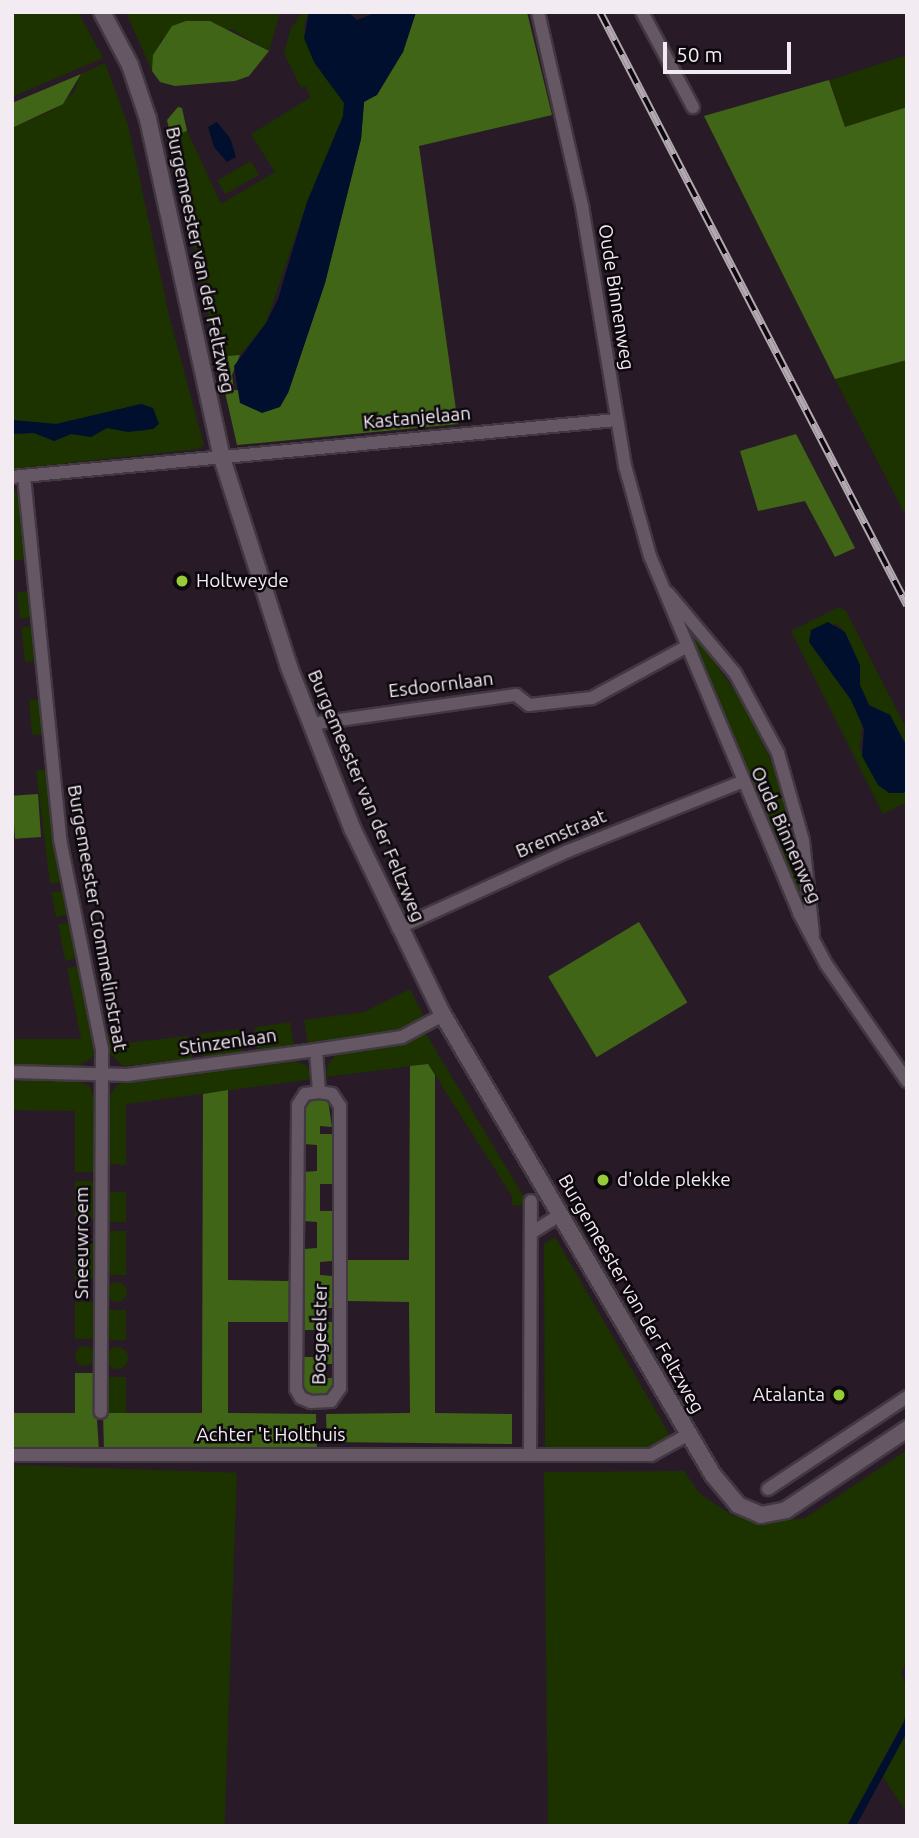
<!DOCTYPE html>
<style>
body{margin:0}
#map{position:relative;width:919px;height:1838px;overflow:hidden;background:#281b27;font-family:Ubuntu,sans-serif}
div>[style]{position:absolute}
.green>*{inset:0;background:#1c3300;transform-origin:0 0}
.round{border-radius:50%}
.forest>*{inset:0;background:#416516;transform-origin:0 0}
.water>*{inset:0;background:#000f2d}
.roads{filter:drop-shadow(2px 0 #423842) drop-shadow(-2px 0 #423842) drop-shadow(0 2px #423842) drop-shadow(0 -2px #423842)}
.minor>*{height:12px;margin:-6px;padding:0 6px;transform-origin:6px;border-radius:6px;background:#655764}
.tertiary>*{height:16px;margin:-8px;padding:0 8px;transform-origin:8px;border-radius:8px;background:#655764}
.rail>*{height:8px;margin-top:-4px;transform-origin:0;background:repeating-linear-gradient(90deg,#0d080d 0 16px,#b2a9b1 0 32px);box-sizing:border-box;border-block:2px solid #b2a9b1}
.dots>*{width:19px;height:19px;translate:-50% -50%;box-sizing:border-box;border:4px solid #0d080d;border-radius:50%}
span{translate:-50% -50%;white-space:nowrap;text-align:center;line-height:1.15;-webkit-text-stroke:5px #0d080d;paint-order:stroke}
.street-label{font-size:19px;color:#f3ebf2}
.poi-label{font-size:19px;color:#f3ebf2}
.left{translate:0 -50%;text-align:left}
.right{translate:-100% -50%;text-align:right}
.frame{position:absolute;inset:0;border:14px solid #f3ebf2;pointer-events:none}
.scale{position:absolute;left:663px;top:42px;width:128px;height:32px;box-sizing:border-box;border:4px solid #f3ebf2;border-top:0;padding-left:9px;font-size:21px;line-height:24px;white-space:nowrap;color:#f3ebf2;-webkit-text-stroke:5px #0d080d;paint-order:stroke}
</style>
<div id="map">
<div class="green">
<div style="clip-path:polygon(12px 12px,78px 12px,103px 58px,12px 97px)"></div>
<div style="clip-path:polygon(126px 12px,280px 12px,269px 51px,231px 29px,161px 39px,152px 71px)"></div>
<div style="clip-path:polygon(303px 12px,309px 12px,304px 24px,314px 62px,344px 103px,343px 116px,307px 202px,266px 323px,240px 355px,217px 357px,171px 137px,187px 131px,221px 204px,275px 172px,251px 134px,311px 97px,305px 86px,301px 88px,284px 53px,291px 28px)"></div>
<div style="clip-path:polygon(907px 55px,907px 107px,845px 127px,830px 80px)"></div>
<div style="clip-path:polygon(105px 63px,128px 125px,170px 320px,204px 445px,198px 449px,12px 469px,12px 434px,34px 433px,54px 441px,71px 434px,91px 437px,107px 428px,146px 431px,153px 408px,141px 404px,56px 424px,12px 420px,12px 128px,51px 111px,74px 92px,81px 74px)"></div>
<div style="left:251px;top:161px;width:16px;height:39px;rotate:60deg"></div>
<div style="clip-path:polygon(907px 360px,907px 518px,835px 379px)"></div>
<div style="clip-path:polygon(12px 484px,21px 502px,26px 559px,14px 561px)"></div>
<div style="left:29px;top:591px;width:27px;height:12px;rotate:84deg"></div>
<div style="clip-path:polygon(839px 607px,846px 611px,907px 730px,907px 747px,890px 715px,869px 705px,860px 685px,860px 665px,841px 627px,836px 624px,811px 630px,809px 642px,848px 692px,862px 722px,860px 749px,878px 785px,907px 791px,907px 802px,883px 814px,791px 631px)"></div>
<div style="left:33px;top:626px;width:35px;height:12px;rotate:83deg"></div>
<div style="clip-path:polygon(689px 626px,743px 703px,773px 764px,790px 816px,803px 902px,686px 628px)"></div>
<div style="left:41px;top:699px;width:35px;height:12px;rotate:85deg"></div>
<div style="left:48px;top:769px;width:114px;height:12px;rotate:83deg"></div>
<div style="left:64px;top:890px;width:25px;height:13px;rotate:79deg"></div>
<div style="left:71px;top:922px;width:37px;height:13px;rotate:79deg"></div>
<div style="clip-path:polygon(79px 966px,96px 1046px,93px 1057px,79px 1066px,12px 1066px,12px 1039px,81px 1039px,67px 968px)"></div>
<div style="clip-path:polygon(410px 989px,423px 1015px,416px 1022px,397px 1032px,308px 1044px,304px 1020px,364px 1012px)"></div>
<div style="left:290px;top:1022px;width:24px;height:36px;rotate:81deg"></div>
<div style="left:240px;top:1029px;width:23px;height:41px;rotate:83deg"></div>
<div style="clip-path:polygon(426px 1034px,524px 1197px,524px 1205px,512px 1205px,512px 1196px,428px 1064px,326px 1077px,328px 1064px,337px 1054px,399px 1046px)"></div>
<div style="clip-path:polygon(112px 1035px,126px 1043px,188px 1036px,193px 1059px,123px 1066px,110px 1053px,106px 1036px)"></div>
<div style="clip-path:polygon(294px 1060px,307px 1066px,312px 1079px,126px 1104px,126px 1165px,108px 1164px,108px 1098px,118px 1084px)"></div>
<div style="clip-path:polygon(12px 1081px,78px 1081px,90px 1087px,95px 1100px,94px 1172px,75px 1172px,75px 1111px,12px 1110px)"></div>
<div style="left:75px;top:1181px;width:19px;height:38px"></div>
<div style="left:108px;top:1192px;width:18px;height:30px"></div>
<div style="left:108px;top:1231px;width:18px;height:44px"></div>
<div style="clip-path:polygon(555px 1237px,672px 1439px,657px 1449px,545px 1451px,544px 1244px)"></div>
<div style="left:75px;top:1243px;width:19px;height:36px"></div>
<div class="round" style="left:107px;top:1282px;width:20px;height:20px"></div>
<div style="left:75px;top:1302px;width:19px;height:37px"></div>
<div style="left:108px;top:1310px;width:18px;height:30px"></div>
<div class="round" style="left:75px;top:1346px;width:20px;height:20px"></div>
<div class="round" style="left:106px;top:1347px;width:22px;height:22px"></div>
<div style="clip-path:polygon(108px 1377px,126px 1377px,126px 1413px,103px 1413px,107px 1411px)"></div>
<div style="clip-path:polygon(907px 1450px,907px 1661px,901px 1673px,907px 1689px,905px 1719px,847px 1826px,548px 1826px,544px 1472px,684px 1471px,699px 1493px,733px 1516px,779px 1521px,805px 1518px)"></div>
<div style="left:12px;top:1465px;width:225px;height:361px;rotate:2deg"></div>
<div style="clip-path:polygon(907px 1732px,907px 1813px,883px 1777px)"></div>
</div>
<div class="forest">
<div style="clip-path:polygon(416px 12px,527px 12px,552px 115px,419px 146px,458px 424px,237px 445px,217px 357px,240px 355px,232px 375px,234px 390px,288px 393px,325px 283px,361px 139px,364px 102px,403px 52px)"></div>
<div style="clip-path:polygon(186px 21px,210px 21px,269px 51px,249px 76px,235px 81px,175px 86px,160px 82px,152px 71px,153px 55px,172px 26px)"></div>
<div style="clip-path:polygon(81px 74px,63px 104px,12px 128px,12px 103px)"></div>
<div style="clip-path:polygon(829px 80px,845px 127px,907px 107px,907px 360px,835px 379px,704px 116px)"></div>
<div style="clip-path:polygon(178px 107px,182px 108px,187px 131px,171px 137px,167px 120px)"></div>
<div style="clip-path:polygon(796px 434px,855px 548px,835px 557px,805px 501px,758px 511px,740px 451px)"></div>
<div style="left:38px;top:794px;width:43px;height:26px;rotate:86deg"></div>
<div style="left:639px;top:922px;width:94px;height:106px;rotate:59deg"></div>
<div style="clip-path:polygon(428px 1064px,435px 1075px,435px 1413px,512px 1414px,512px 1444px,327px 1442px,326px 1414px,410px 1413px,409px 1302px,348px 1301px,348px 1260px,409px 1260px,410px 1066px)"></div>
<div style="clip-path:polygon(228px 1090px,228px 1280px,289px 1281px,289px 1322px,228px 1322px,228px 1413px,316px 1414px,317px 1451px,104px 1451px,103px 1413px,202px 1413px,203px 1094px)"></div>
<div style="clip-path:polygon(328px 1100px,332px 1127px,320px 1126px,320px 1134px,332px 1134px,332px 1184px,320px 1184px,320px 1211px,332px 1211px,332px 1261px,320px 1262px,320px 1275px,332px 1276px,332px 1308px,319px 1308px,319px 1322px,332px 1322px,332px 1364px,320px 1364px,320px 1378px,332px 1378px,332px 1388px,328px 1394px,311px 1395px,304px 1388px,304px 1357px,317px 1357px,317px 1330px,304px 1330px,304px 1249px,317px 1248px,317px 1222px,304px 1221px,304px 1172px,317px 1171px,317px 1145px,304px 1144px,304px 1106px,310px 1100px)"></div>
<div style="clip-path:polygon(75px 1373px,94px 1373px,99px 1451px,12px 1451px,12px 1413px,75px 1413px)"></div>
</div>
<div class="water">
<div style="clip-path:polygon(309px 12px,348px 12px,357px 20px,377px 12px,416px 12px,403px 52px,377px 95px,364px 102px,361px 139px,325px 283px,288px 393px,280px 407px,262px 413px,240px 403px,234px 366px,266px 323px,278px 299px,307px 202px,343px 116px,344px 103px,314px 62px,304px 38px)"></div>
<div style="clip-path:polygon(217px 122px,230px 138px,236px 157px,227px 162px,214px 147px,208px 127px)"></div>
<div style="clip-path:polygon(141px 404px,153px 408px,159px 424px,153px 429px,128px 432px,107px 428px,91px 437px,71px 434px,54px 441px,34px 433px,12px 434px,12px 420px,56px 424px)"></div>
<div style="clip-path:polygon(828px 622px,845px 632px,860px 665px,860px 685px,869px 705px,890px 715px,907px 747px,907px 791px,903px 793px,889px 793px,878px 785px,862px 756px,864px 729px,851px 700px,809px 642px,811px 630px)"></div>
<div style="clip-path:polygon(907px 1705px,907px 1732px,856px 1826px,847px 1826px,904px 1722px)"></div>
</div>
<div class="roads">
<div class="minor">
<div style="left:538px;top:12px;width:199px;rotate:77.2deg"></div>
<div style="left:582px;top:206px;width:264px;rotate:80.6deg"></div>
<div style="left:625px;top:466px;width:93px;rotate:74.5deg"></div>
<div style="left:650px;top:556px;width:387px;rotate:67.3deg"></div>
<div style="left:799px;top:913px;width:58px;rotate:62.1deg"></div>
<div style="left:826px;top:964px;width:142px;rotate:55.3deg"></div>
<div style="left:642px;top:12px;width:108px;rotate:61.8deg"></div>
<div style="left:24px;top:476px;width:365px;rotate:84.3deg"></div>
<div style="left:60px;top:839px;width:214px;rotate:78.7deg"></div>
<div style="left:102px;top:1049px;width:363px;rotate:90.2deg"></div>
<div style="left:12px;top:477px;width:607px;rotate:-5.39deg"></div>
<div style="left:668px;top:593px;width:104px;rotate:50.1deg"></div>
<div style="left:735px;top:673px;width:91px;rotate:61.7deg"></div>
<div style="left:778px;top:753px;width:91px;rotate:74.1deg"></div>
<div style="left:803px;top:841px;width:94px;rotate:83.9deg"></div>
<div style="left:311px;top:724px;width:207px;rotate:-8.1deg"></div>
<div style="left:516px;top:695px;width:16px;rotate:38deg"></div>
<div style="left:529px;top:705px;width:63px;rotate:-6.3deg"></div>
<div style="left:592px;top:698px;width:107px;rotate:-28.5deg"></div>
<div style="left:398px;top:928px;width:187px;rotate:-24.4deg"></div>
<div style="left:568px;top:851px;width:186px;rotate:-21.7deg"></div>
<div style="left:316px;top:1050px;width:42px;rotate:85.9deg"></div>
<div style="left:319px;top:1092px;width:14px;rotate:172deg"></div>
<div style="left:305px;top:1094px;width:13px;rotate:122deg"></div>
<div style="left:298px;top:1105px;width:284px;rotate:90.4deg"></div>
<div style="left:296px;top:1389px;width:10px;rotate:61deg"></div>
<div style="left:301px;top:1398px;width:11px;rotate:22deg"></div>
<div style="left:311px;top:1402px;width:20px;rotate:-3deg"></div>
<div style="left:331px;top:1401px;width:16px;rotate:-55deg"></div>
<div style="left:340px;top:1388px;width:282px;rotate:-90deg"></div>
<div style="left:340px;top:1106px;width:14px;rotate:-124deg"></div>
<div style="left:332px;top:1094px;width:13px;rotate:-171deg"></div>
<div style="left:12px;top:1072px;width:115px;rotate:1.5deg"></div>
<div style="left:127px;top:1075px;width:191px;rotate:-7.5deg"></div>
<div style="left:316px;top:1050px;width:87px;rotate:-8.6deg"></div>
<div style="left:402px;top:1037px;width:47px;rotate:-28.2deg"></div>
<div style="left:531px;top:1233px;width:34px;rotate:-32deg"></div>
<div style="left:12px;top:1455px;width:639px"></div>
<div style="left:651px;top:1455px;width:43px;rotate:-28.9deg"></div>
<div style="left:530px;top:1455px;width:254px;rotate:-89.8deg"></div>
<div style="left:768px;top:1489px;width:167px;rotate:-33.5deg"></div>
</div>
<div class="tertiary">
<div style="left:102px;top:12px;width:60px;rotate:62.2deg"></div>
<div style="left:130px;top:65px;width:57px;rotate:71.6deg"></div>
<div style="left:148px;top:119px;width:344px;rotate:77.7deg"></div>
<div style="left:221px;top:455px;width:223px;rotate:72.2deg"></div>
<div style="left:289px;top:667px;width:173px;rotate:68.6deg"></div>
<div style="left:352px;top:828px;width:208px;rotate:64.1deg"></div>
<div style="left:443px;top:1015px;width:533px;rotate:59.59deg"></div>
<div style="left:713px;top:1475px;width:39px;rotate:50deg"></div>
<div style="left:738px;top:1505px;width:25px;rotate:23deg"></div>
<div style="left:761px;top:1515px;width:25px;rotate:-11deg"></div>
<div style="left:786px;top:1510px;width:146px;rotate:-33.8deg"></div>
</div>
</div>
<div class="rail">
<div style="left:600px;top:12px;width:668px;rotate:62.63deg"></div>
</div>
<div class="dots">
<div style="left:182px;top:581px;background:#97cc39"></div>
<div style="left:603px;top:1180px;background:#97cc39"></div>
<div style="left:839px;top:1395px;background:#97cc39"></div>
</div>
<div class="street-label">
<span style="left:200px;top:260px;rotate:78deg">Burgemeester van der Feltzweg</span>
<span style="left:616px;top:297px;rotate:81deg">Oude Binnenweg</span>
<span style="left:417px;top:418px;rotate:-5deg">Kastanjelaan</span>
<span style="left:441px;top:685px;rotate:-7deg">Esdoornlaan</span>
<span style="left:366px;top:796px;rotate:67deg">Burgemeester van der Feltzweg</span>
<span style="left:561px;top:834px;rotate:-23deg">Bremstraat</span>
<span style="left:786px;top:835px;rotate:66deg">Oude Binnenweg</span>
<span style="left:97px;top:918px;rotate:80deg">Burgemeester Crommelinstraat</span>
<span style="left:228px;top:1042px;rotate:-8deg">Stinzenlaan</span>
<span style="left:82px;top:1243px;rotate:-90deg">Sneeuwroem</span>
<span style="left:631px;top:1294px;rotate:60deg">Burgemeester van der Feltzweg</span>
<span style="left:320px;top:1334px;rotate:-89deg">Bosgeelster</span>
<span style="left:271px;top:1435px">Achter 't Holthuis</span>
</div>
<div class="poi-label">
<span class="left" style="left:196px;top:581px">Holtweyde</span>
<span class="left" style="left:617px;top:1180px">d'olde plekke</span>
<span class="right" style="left:825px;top:1395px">Atalanta</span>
</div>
<div class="frame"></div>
<div class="scale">50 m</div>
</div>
